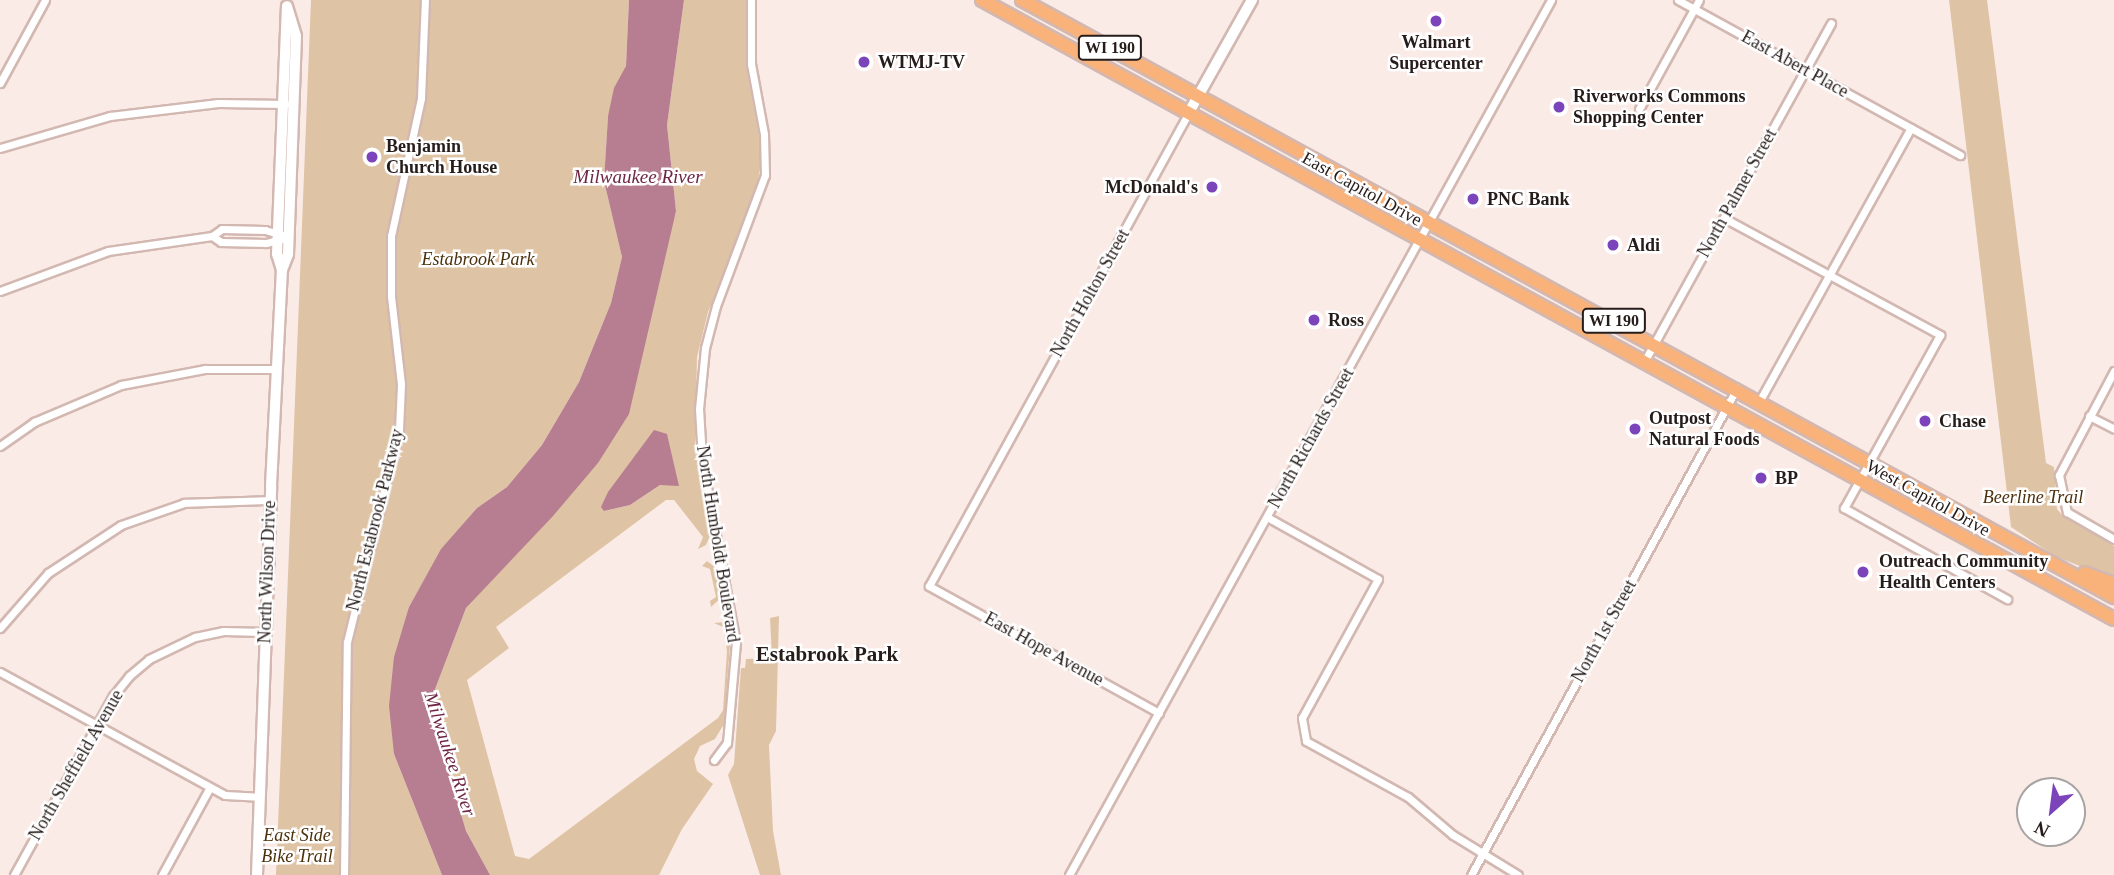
<!DOCTYPE html>
<style>
body{margin:0}
#map{position:relative;width:2114px;height:875px;overflow:hidden;background:#fbebe7;font-family:Georgia,serif}
div>[style]{position:absolute}
.green>*{inset:0;background:#dec3a5}
.water>*{inset:0;background:#b77d91}
.roads{filter:drop-shadow(2px 0 #d2b8b1) drop-shadow(-2px 0 #d2b8b1) drop-shadow(0 2px #d2b8b1) drop-shadow(0 -2px #d2b8b1)}
.street>*{height:7px;margin:-3.5px;padding:0 3.5px;transform-origin:3.5px;border-radius:3.5px;background:#fff}
.secondary>*{height:10px;margin:-5px;padding:0 5px;transform-origin:5px;border-radius:5px;background:#fff}
.primary>*{height:12px;margin:-6px;padding:0 6px;transform-origin:6px;border-radius:6px;background:#f9b27a}
.dots>*{width:19px;height:19px;translate:-50% -50%;box-sizing:border-box;border:4px solid #fff;border-radius:50%}
span{translate:-50% -50%;white-space:nowrap;text-align:center;line-height:1.15;-webkit-text-stroke:5px #fff;paint-order:stroke}
.shield-label span{padding:2px 5px;background:#fff;border:2px solid;border-radius:5px;-webkit-text-stroke-width:0}
.shield-label{font-size:16px;color:#261c1a;font-weight:700}
.poi-label{font-size:18px;color:#261c1a;font-weight:700}
.left{translate:0 -50%;text-align:left}
.right{translate:-100% -50%;text-align:right}
.street-label{font-size:18px;color:#261c1a}
.park-label{font-size:18px;color:#4b300b;font-style:italic}
.water-label{font-size:19px;color:#6e2644;font-style:italic}
.quarter-label{font-size:21px;color:#261c1a;font-weight:700}
.north{position:absolute;left:2016px;top:777px;width:70px;height:70px;box-sizing:border-box;background:#fff;border:2px solid #a8a4a3;border-radius:50%;rotate:208deg;font-size:19px;font-weight:700;line-height:28px;text-align:center;color:#261c1a}
.north::after{content:'';display:block;margin:auto;width:24px;height:32px;background:#7c44ba;clip-path:polygon(50% 0,100% 100%,50% 72%,0 100%)}
</style>
<div id="map">
<div class="green">
<div style="clip-path:polygon(311px 0,629px 0,626px 66px,608px 116px,604px 181px,622px 257px,611px 303px,579px 382px,542px 445px,507px 487px,477px 508px,441px 550px,409px 607px,394px 754px,442px 875px,276px 875px)"></div>
<div style="clip-path:polygon(evenodd,684px 0,746px 0,746px 64px,762px 154px,756px 194px,708px 312px,697px 357px,695px 448px,712px 531px,706px 545px,698px 549px,703px 537px,674px 500px,666px 500px,496px 627px,509px 648px,467px 680px,515px 856px,529px 859px,718px 718px,723px 710px,727px 651px,723px 627px,714px 623px,725px 622px,730px 624px,730px 645px,724px 724px,715px 739px,700px 746px,694px 759px,697px 771px,713px 784px,682px 829px,659px 875px,490px 875px,466px 831px,429px 705px,466px 608px,598px 463px,676px 211px,667px 125px,684px 0,667px 435px,678px 485px,660px 485px,630px 505px,604px 511px,667px 435px)"></div>
<div style="clip-path:polygon(1949px 0,1987px 0,2046px 463px,2054px 467px,2057px 509px,2062px 515px,2114px 546px,2114px 580px,2055px 556px,2011px 527px)"></div>
<div style="clip-path:polygon(707px 561px,720px 571px,725px 594px,711px 607px,710px 601px,716px 597px,710px 569px,702px 566px)"></div>
<div style="clip-path:polygon(779px 616px,776px 731px,769px 745px,773px 831px,781px 875px,760px 875px,728px 775px,734px 764px,741px 668px,745px 668px,746px 659px,772px 658px,770px 618px)"></div>
</div>
<div class="water">
<div style="clip-path:polygon(629px 0,684px 0,667px 125px,676px 211px,629px 414px,598px 463px,553px 516px,466px 608px,429px 705px,466px 831px,490px 875px,442px 875px,394px 754px,389px 706px,394px 657px,409px 607px,441px 549px,477px 508px,507px 487px,542px 445px,579px 382px,611px 303px,622px 257px,604px 181px,608px 116px,614px 88px,626px 66px)"></div>
<div style="clip-path:polygon(654px 430px,667px 434px,679px 486px,660px 485px,630px 505px,604px 511px,601px 507px,608px 492px)"></div>
</div>
<div class="roads">
<div class="street">
<div style="left:1678px;top:0;width:322px;rotate:28.8deg"></div>
<div style="left:0;top:83px;width:94px;rotate:-61.5deg"></div>
<div style="left:1639px;top:109px;width:124px;rotate:-61.2deg"></div>
<div style="left:0;top:148px;width:115px;rotate:-16.2deg"></div>
<div style="left:110px;top:116px;width:109px;rotate:-6.9deg"></div>
<div style="left:218px;top:103px;width:68px;rotate:0.8deg"></div>
<div style="left:1724px;top:218px;width:246px;rotate:28.4deg"></div>
<div style="left:1940px;top:335px;width:198px;rotate:119deg"></div>
<div style="left:1844px;top:508px;width:187px;rotate:29.2deg"></div>
<div style="left:222px;top:229px;width:43px;rotate:1.3deg"></div>
<div style="left:265px;top:230px;width:25px;rotate:16deg"></div>
<div style="left:289px;top:237px;width:24px;rotate:165deg"></div>
<div style="left:266px;top:243px;width:45px;rotate:-178.7deg"></div>
<div style="left:221px;top:242px;width:11px;rotate:-146deg"></div>
<div style="left:212px;top:236px;width:12px;rotate:-35deg"></div>
<div style="left:0;top:291px;width:115px;rotate:-20.3deg"></div>
<div style="left:108px;top:251px;width:105px;rotate:-8.2deg"></div>
<div style="left:1644px;top:362px;width:387px;rotate:-61.1deg"></div>
<div style="left:2114px;top:371px;width:118px;rotate:117.9deg"></div>
<div style="left:2059px;top:475px;width:38px;rotate:78deg"></div>
<div style="left:2067px;top:512px;width:54px;rotate:29.9deg"></div>
<div style="left:1760px;top:400px;width:311px;rotate:-61deg"></div>
<div style="left:2089px;top:416px;width:28px;rotate:27deg"></div>
<div style="left:0;top:446px;width:42px;rotate:-35.2deg"></div>
<div style="left:34px;top:422px;width:95px;rotate:-23deg"></div>
<div style="left:121px;top:385px;width:86px;rotate:-10.8deg"></div>
<div style="left:205px;top:369px;width:71px"></div>
<div style="left:1267px;top:517px;width:127px;rotate:29.2deg"></div>
<div style="left:1378px;top:579px;width:158px;rotate:118.7deg"></div>
<div style="left:1302px;top:718px;width:23px;rotate:80deg"></div>
<div style="left:1306px;top:741px;width:116px;rotate:28.8deg"></div>
<div style="left:1408px;top:797px;width:59px;rotate:40.2deg"></div>
<div style="left:1453px;top:835px;width:76px;rotate:31.6deg"></div>
<div style="left:0;top:628px;width:73px;rotate:-48.9deg"></div>
<div style="left:48px;top:573px;width:87px;rotate:-33.3deg"></div>
<div style="left:121px;top:525px;width:67px;rotate:-19.2deg"></div>
<div style="left:184px;top:503px;width:86px;rotate:-2deg"></div>
<div style="left:0;top:672px;width:256px;rotate:28.7deg"></div>
<div style="left:225px;top:795px;width:33px;rotate:3deg"></div>
<div style="left:1159px;top:713px;width:263px;rotate:-151.1deg"></div>
<div style="left:929px;top:586px;width:538px;rotate:-61.25deg"></div>
<div style="left:714px;top:760px;width:21px;rotate:-53deg"></div>
<div style="left:727px;top:743px;width:100px;rotate:-84.9deg"></div>
<div style="left:736px;top:643px;width:187px;rotate:-100.5deg"></div>
<div style="left:702px;top:459px;width:50px;rotate:-93.4deg"></div>
<div style="left:699px;top:409px;width:61px;rotate:-84.4deg"></div>
<div style="left:705px;top:348px;width:43px;rotate:-75.3deg"></div>
<div style="left:716px;top:306px;width:140px;rotate:-69.5deg"></div>
<div style="left:765px;top:175px;width:41px;rotate:-91.4deg"></div>
<div style="left:764px;top:134px;width:71px;rotate:-100.5deg"></div>
<div style="left:751px;top:64px;width:64px;rotate:-90deg"></div>
<div style="left:14px;top:875px;width:205px;rotate:-61.1deg"></div>
<div style="left:113px;top:696px;width:26px;rotate:-51deg"></div>
<div style="left:129px;top:676px;width:26px;rotate:-40deg"></div>
<div style="left:149px;top:659px;width:51px;rotate:-25.6deg"></div>
<div style="left:195px;top:637px;width:29px;rotate:-12deg"></div>
<div style="left:223px;top:631px;width:42px;rotate:1.4deg"></div>
<div style="left:162px;top:875px;width:100px;rotate:-61.4deg"></div>
<div style="left:344px;top:875px;width:233px;rotate:-89.3deg"></div>
<div style="left:347px;top:642px;width:218px;rotate:-76.2deg"></div>
<div style="left:399px;top:430px;width:46px;rotate:-87.5deg"></div>
<div style="left:401px;top:384px;width:89px;rotate:-96.5deg"></div>
<div style="left:391px;top:296px;width:60px;rotate:-90deg"></div>
<div style="left:391px;top:236px;width:141px;rotate:-77.7deg"></div>
<div style="left:421px;top:98px;width:98px;rotate:-87.7deg"></div>
<div style="left:1069px;top:875px;width:999px;rotate:-61.15deg"></div>
<div style="left:1471px;top:875px;width:555px;rotate:-61.36deg"></div>
</div>
<div class="secondary">
<div style="left:1188px;top:114px;width:131px;rotate:-60.7deg"></div>
<div style="left:282px;top:270px;width:17px;rotate:-107deg"></div>
<div style="left:277px;top:254px;width:248px;rotate:-87.7deg"></div>
<div style="left:257px;top:875px;width:389px;rotate:-87.9deg"></div>
<div style="left:271px;top:486px;width:216px;rotate:-87.1deg"></div>
<div style="left:282px;top:270px;width:17px;rotate:-69deg"></div>
<div style="left:288px;top:254px;width:218px;rotate:-87.9deg"></div>
<div style="left:296px;top:36px;width:30px;rotate:-107deg"></div>
</div>
<div class="primary">
<div style="left:982px;top:0;width:1290px;rotate:28.67deg"></div>
<div style="left:1022px;top:0;width:1245px;rotate:28.67deg"></div>
<div style="left:2085px;top:573px;width:31px;rotate:21deg"></div>
</div>
</div>
<div class="dots">
<div style="left:1436px;top:21px;background:#7c44ba"></div>
<div style="left:864px;top:62px;background:#7c44ba"></div>
<div style="left:1559px;top:107px;background:#7c44ba"></div>
<div style="left:372px;top:157px;background:#7c44ba"></div>
<div style="left:1212px;top:187px;background:#7c44ba"></div>
<div style="left:1473px;top:199px;background:#7c44ba"></div>
<div style="left:1613px;top:245px;background:#7c44ba"></div>
<div style="left:1314px;top:320px;background:#7c44ba"></div>
<div style="left:1925px;top:421px;background:#7c44ba"></div>
<div style="left:1635px;top:429px;background:#7c44ba"></div>
<div style="left:1761px;top:478px;background:#7c44ba"></div>
<div style="left:1863px;top:572px;background:#7c44ba"></div>
</div>
<div class="shield-label">
<span style="left:1110px;top:48px">WI 190</span>
<span style="left:1614px;top:321px">WI 190</span>
</div>
<div class="poi-label">
<span style="left:1436px;top:53px">Walmart<br>Supercenter</span>
<span class="left" style="left:878px;top:62px">WTMJ-TV</span>
<span class="left" style="left:1573px;top:107px">Riverworks Commons<br>Shopping Center</span>
<span class="left" style="left:386px;top:157px">Benjamin<br>Church House</span>
<span class="right" style="left:1198px;top:187px">McDonald's</span>
<span class="left" style="left:1487px;top:199px">PNC Bank</span>
<span class="left" style="left:1627px;top:245px">Aldi</span>
<span class="left" style="left:1328px;top:320px">Ross</span>
<span class="left" style="left:1649px;top:429px">Outpost<br>Natural Foods</span>
<span class="left" style="left:1939px;top:421px">Chase</span>
<span class="left" style="left:1775px;top:478px">BP</span>
<span class="left" style="left:1879px;top:572px">Outreach Community<br>Health Centers</span>
</div>
<div class="street-label">
<span style="left:1795px;top:64px;rotate:29deg">East Abert Place</span>
<span style="left:1362px;top:189px;rotate:29deg">East Capitol Drive</span>
<span style="left:1737px;top:193px;rotate:-61deg">North Palmer Street</span>
<span style="left:1090px;top:293px;rotate:-61deg">North Holton Street</span>
<span style="left:1311px;top:438px;rotate:-61deg">North Richards Street</span>
<span style="left:1928px;top:498px;rotate:29deg">West Capitol Drive</span>
<span style="left:375px;top:520px;rotate:-76deg">North Estabrook Parkway</span>
<span style="left:718px;top:544px;rotate:81deg">North Humboldt Boulevard</span>
<span style="left:267px;top:572px;rotate:-88deg">North Wilson Drive</span>
<span style="left:1604px;top:631px;rotate:-61deg">North 1st Street</span>
<span style="left:1044px;top:649px;rotate:29deg">East Hope Avenue</span>
<span style="left:76px;top:765px;rotate:-60deg">North Sheffield Avenue</span>
</div>
<div class="park-label">
<span style="left:478px;top:259px">Estabrook Park</span>
<span style="left:2033px;top:497px">Beerline Trail</span>
<span style="left:297px;top:846px">East Side<br>Bike Trail</span>
</div>
<div class="water-label">
<span style="left:638px;top:177px">Milwaukee River</span>
<span style="left:450px;top:754px;rotate:72deg">Milwaukee River</span>
</div>
<div class="quarter-label">
<span style="left:827px;top:654px">Estabrook Park</span>
</div>
<div class="north">N</div>
</div>
